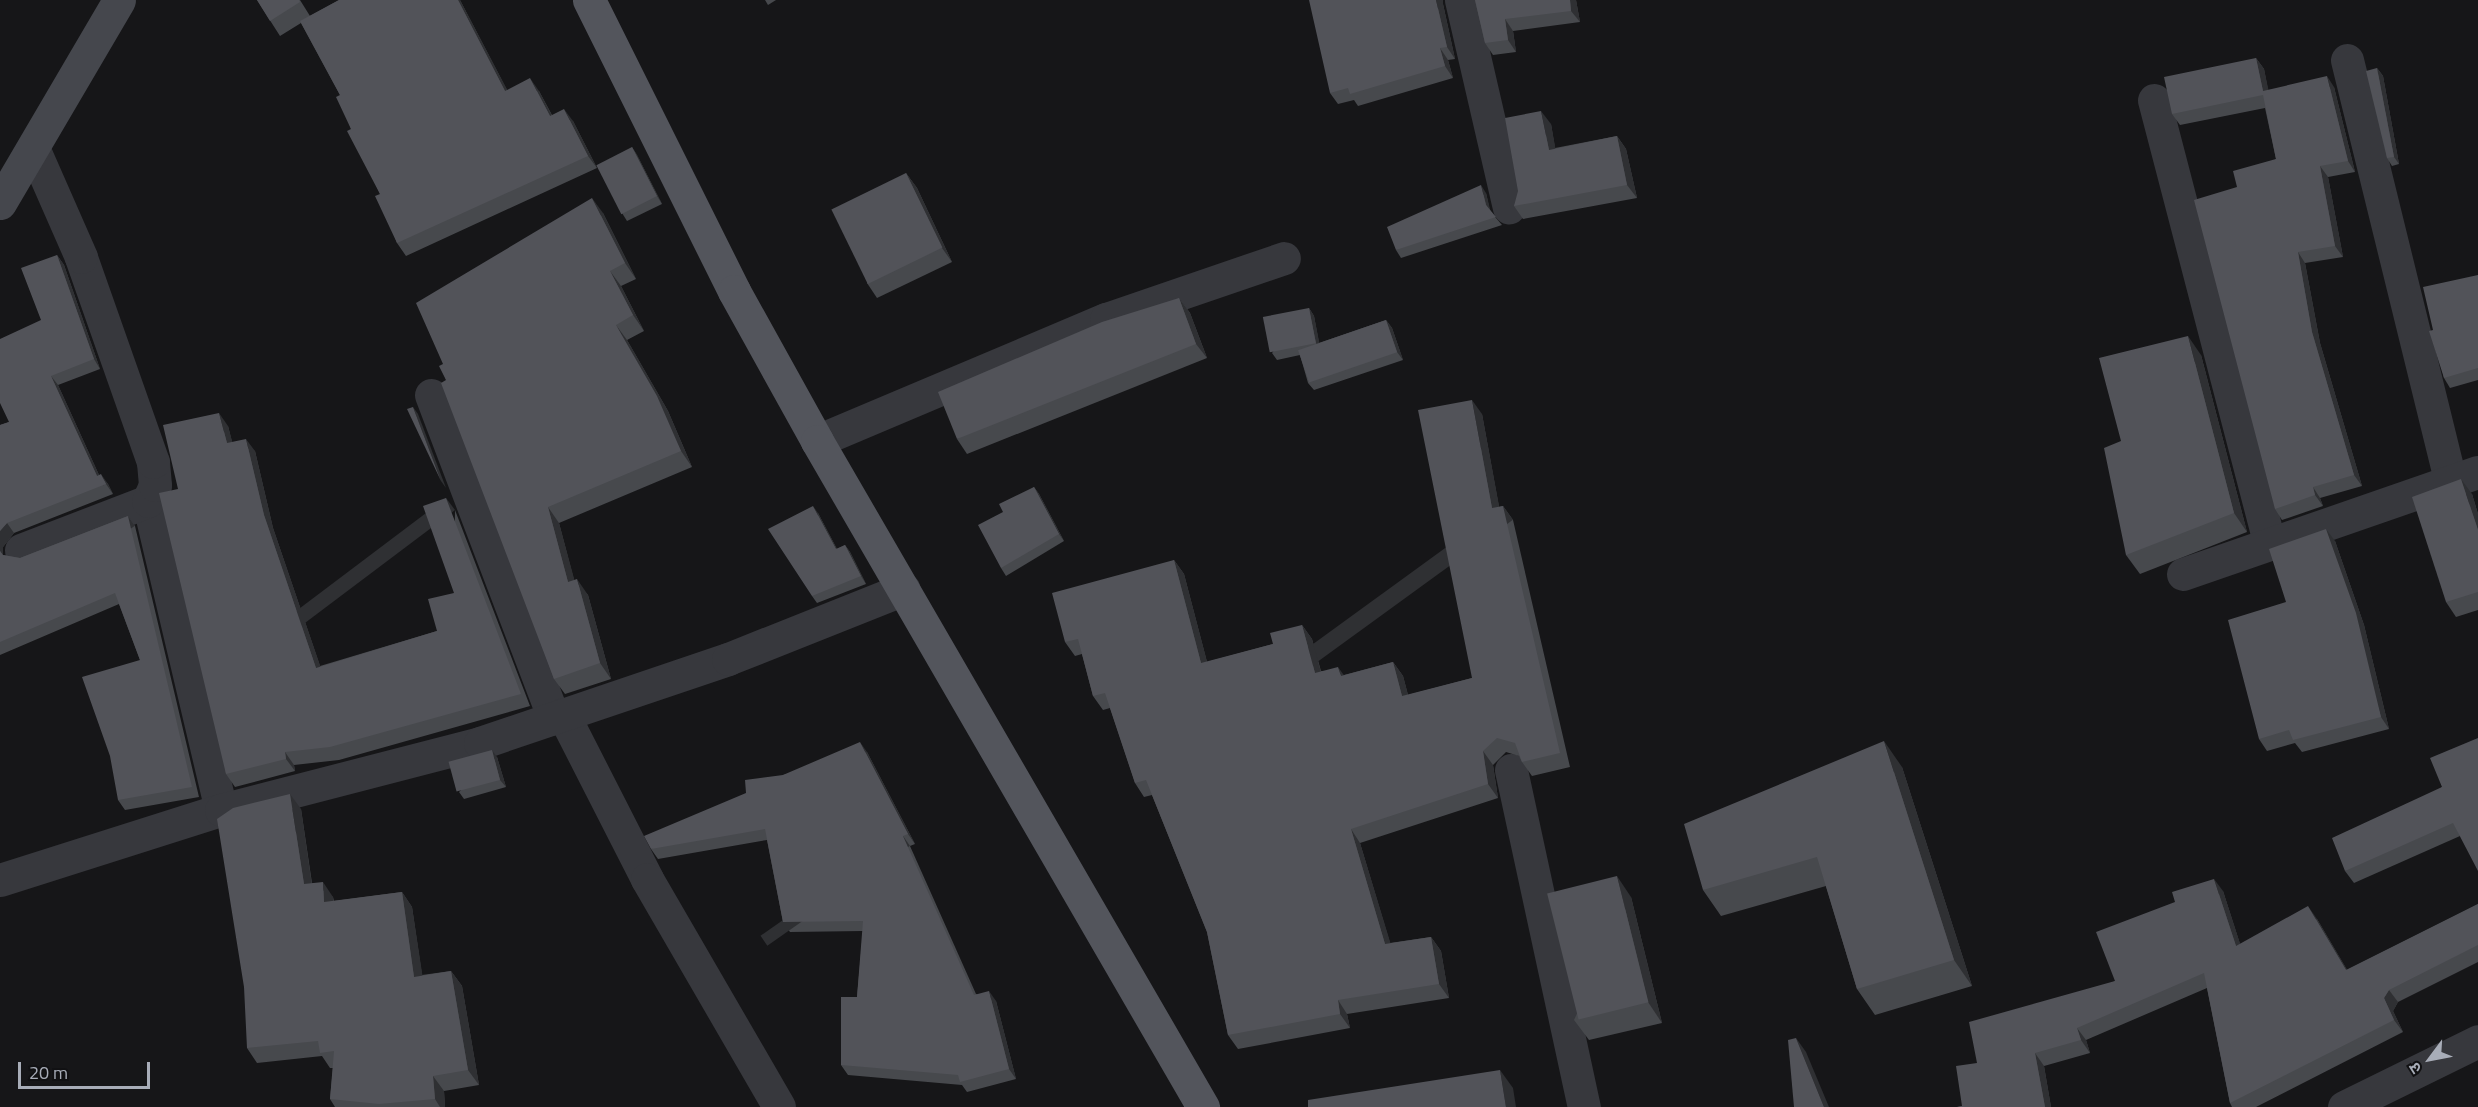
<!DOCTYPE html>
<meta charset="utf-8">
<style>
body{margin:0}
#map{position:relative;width:2478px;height:1107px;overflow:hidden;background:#161618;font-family:"Titillium Web","Noto Sans Devanagari",sans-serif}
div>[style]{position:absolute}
.street>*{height:33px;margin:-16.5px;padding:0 16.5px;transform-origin:16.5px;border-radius:16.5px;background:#37383d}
.secondary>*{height:33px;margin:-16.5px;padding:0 16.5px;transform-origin:16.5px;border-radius:16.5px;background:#45474d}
.primary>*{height:33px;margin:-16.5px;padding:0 16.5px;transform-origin:16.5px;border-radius:16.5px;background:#53555c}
.wall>*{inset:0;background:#47494d}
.shaded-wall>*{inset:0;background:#2f3033;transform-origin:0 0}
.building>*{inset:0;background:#525359;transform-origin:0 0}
span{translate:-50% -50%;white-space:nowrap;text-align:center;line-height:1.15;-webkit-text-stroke:4.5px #111113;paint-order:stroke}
.north{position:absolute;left:2400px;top:1029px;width:60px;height:60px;-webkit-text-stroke:4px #111113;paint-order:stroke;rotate:238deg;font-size:16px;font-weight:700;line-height:24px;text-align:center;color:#a8adb8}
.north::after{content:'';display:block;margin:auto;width:21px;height:27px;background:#a8adb8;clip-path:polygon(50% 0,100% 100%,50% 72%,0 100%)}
.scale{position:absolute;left:18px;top:1062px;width:132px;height:27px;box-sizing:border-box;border:3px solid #a8adb8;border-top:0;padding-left:8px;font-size:18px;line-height:21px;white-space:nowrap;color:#a8adb8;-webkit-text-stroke:4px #111113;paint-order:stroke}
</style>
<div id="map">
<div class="street">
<div style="left:1461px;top:0;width:213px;rotate:77deg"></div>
<div style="left:2347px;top:60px;width:431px;rotate:76.2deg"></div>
<div style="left:2154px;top:100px;width:458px;rotate:75.4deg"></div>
<div style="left:431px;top:395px;width:346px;rotate:69.2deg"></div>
<div style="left:817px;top:441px;width:314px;rotate:-22.9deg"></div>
<div style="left:1106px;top:319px;width:188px;rotate:-18.9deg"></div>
<div style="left:148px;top:501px;width:318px;rotate:76.7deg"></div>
<div style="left:21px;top:550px;width:136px;rotate:-21.1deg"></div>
<div style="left:148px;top:501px;width:17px;rotate:-66deg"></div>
<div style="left:155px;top:485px;width:23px;rotate:-95deg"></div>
<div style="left:153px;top:462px;width:217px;rotate:-109.4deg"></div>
<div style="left:81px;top:257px;width:117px;rotate:-113.7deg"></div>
<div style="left:2183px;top:574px;width:312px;rotate:-19.1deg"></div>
<div style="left:563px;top:714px;width:185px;rotate:63deg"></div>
<div style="left:647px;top:879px;width:263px;rotate:59.9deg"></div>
<div style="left:1511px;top:770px;width:345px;rotate:77.8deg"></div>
<div style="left:0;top:880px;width:232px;rotate:-17.6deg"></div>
<div style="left:221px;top:810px;width:268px;rotate:-14.5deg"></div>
<div style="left:480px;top:743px;width:262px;rotate:-18.7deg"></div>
<div style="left:728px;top:659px;width:189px;rotate:-21.7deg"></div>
<div style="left:2344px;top:1107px;width:149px;rotate:-26.2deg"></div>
</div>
<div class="secondary">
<div style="left:0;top:203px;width:235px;rotate:-59.6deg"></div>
</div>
<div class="primary">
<div style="left:589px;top:0;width:325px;rotate:63.5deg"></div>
<div style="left:734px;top:291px;width:171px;rotate:61deg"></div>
<div style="left:817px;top:441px;width:770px;rotate:59.9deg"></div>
</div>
<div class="wall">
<div style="clip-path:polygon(257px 0,300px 0,310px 16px,339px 0,460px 0,507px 90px,539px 91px,552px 115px,573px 121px,597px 168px,406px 256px,397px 243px,380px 194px,351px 129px,340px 95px,301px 23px,280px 36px)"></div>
<div style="clip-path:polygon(765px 0,776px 0,768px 5px)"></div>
<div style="clip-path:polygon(1475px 0,1576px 0,1580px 22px,1513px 31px,1516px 52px,1493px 55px,1485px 43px)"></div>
<div style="clip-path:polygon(1443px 4px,1455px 59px,1448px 60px,1453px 78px,1358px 106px,1354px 100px,1338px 104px,1330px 93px)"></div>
<div style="clip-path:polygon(2256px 58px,2264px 69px,2268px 90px,2334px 87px,2355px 172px,2328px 177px,2343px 257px,2305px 263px,2320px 343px,2362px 486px,2320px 498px,2323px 506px,2282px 520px,2275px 509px,2237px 187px,2276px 159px,2265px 108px,2180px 125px,2172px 114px)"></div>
<div style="clip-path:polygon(2377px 68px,2383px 76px,2399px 164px,2392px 166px,2387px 158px)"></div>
<div style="clip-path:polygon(1551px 124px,1555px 148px,1617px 136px,1626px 149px,1637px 198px,1523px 219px,1514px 206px)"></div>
<div style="clip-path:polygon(632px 147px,637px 155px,662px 204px,627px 221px,622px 213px)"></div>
<div style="clip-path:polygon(906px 173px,917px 188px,952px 262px,877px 298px,867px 283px)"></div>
<div style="clip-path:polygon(1486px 193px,1490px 211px,1502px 225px,1401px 258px,1396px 250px)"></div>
<div style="clip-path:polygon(603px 213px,636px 279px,621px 286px,644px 331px,627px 340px,668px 411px,692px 467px,559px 523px,574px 580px,588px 595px,611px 679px,565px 694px,554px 679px,446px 380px,443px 364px)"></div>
<div style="clip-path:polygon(57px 255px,64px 265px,100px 369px,58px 385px,99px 475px,108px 484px,113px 494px,14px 533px,3px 547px,3px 555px,20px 558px,128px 516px,135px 526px,199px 797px,125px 810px,118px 800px,140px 660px,119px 604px,0 655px,0 425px,9px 422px,41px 320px)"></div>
<div style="clip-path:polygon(2478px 275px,2478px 380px,2450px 388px,2444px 378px,2433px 330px)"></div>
<div style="clip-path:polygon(1179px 298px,1190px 313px,1207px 358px,967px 454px,957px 439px)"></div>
<div style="clip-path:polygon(1309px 308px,1314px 316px,1319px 343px,1386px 320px,1392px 328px,1403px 360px,1314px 390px,1308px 383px,1300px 355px,1277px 360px,1272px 353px)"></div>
<div style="clip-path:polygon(2201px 355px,2247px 532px,2140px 574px,2126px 555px,2121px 441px)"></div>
<div style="clip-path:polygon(1482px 414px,1499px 507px,1503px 506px,1513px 520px,1570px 767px,1532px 776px,1522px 762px,1519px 756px,1506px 752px,1493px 765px,1498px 798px,1360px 843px,1390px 943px,1431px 937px,1441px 951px,1449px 998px,1347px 1014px,1350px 1028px,1238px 1049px,1228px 1035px,1207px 932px,1152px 795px,1144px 797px,1135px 783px,1110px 708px,1103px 710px,1093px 696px,1082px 654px,1075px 656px,1065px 642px,1174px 560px,1184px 574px,1207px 662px,1273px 644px,1302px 625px,1312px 639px,1321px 671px,1344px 675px,1393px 662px,1403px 676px,1408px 695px,1472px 678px)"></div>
<div style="clip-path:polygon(228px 426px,232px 442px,255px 451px,273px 528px,320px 666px,437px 631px,454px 593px,455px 510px,530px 706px,339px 760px,294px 765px,295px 771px,235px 787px,226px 774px,178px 489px)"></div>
<div style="clip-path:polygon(1034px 487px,1039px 494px,1064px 541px,1006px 576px,1001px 568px,1003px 512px)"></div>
<div style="clip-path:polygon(2472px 494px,2478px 514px,2478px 610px,2456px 617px,2446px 602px)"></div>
<div style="clip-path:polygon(818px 513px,837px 549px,845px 545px,850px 552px,866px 584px,817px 603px,812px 596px)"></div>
<div style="clip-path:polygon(2335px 541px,2364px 625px,2389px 729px,2302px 752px,2295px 743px,2267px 751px,2259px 739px)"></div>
<div style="clip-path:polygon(867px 752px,915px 844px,910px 846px,976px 994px,996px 1001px,1016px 1079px,967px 1092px,962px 1085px,848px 1075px,841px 1065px,857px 997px,863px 931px,790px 932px,783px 922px,767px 840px,658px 859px,651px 849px,783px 775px)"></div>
<div style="clip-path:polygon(497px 757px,506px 787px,464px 799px,459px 792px)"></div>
<div style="clip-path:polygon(1902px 767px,1972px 986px,1875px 1015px,1857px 989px,1826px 886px,1721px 916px,1703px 890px)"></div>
<div style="clip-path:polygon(2442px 787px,2460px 836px,2354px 883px,2345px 871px)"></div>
<div style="clip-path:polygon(301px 809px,312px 883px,333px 897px,334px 901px,402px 892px,412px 907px,422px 975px,451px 971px,462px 986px,479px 1085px,444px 1091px,445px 1107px,335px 1107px,330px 1099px,333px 1068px,330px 1068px,322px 1056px,257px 1063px,247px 1048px)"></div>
<div style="clip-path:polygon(2223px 891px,2240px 944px,2317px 919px,2347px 970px,2478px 904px,2478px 962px,2398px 1002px,2393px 1011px,2403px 1032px,2256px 1107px,2232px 1107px,2230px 1103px,2207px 988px,2086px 1040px,2090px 1053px,2044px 1066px,2051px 1107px,1957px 1107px,1962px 1106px,1977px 1063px,2115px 981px)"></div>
<div style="clip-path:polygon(1631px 897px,1662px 1023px,1589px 1040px,1574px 1020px)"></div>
</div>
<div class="shaded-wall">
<div style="clip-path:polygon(458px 0,460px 0,514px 103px,505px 91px)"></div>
<div style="clip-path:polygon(1436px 0,1443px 0,1443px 4px,1455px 59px,1447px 47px)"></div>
<div style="clip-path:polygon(1570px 0,1576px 0,1580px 22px,1571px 11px)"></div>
<div style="clip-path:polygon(1505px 19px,1513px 31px,1516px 52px,1508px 40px)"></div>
<div style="clip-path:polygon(1440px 48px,1448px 60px,1453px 78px,1445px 66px)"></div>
<div style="clip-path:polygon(2256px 58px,2264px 69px,2271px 102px,2263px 91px)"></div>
<div style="clip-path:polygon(2377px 68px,2383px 76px,2399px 164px,2394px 157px)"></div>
<div style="clip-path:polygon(2327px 76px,2334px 87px,2355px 172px,2348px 161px)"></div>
<div style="clip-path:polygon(530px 78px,539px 91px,559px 129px,550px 116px)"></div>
<div style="clip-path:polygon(564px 109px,573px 121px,597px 168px,588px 156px)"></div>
<div style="clip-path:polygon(1541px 111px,1551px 124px,1558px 163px,1549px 150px)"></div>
<div style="clip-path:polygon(1617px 136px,1626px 149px,1637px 198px,1627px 185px)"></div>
<div style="clip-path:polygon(632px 147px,637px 155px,662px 204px,657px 196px)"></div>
<div style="clip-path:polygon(2320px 166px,2328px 177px,2343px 257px,2335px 246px)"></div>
<div style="clip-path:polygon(906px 173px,917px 188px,952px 262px,942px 248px)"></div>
<div style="clip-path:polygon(1481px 185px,1486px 193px,1491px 213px,1486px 205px)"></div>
<div style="clip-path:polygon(592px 198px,603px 213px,636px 279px,625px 263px)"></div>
<div style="clip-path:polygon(2298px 252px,2305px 263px,2320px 343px,2362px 486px,2354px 475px,2312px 332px)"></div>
<div style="clip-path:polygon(57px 255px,64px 265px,100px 369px,94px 359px)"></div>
<div style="clip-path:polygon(610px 271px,621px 286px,644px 331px,633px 315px)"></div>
<div style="clip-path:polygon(1179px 298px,1190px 313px,1207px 358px,1196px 344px)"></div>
<div style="clip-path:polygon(1309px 308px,1314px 316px,1321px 351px,1316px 343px)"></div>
<div style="clip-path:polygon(1386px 320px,1392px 328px,1403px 360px,1397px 352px)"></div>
<div style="clip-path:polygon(616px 325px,627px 340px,668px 411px,692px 467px,681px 451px)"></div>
<div style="clip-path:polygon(2188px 336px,2201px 355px,2247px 532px,2234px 513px)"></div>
<div style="clip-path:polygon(51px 376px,58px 385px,104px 486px,97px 476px)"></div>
<div style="clip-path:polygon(1472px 400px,1482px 414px,1502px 522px,1492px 508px)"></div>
<div style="clip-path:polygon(413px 407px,418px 414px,446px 488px,441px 481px)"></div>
<div style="clip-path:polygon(219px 413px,228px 426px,236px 456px,227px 443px)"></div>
<div style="clip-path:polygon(246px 439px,255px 451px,273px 528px,325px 680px,316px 668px,264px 515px)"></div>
<div style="clip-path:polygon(101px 474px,108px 484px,113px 494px,106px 484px)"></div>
<div style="clip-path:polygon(2461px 479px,2472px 494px,2478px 514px,2478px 530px)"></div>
<div style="clip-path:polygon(1034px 487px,1039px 494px,1064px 541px,1059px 534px)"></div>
<div style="clip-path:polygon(2313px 487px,2320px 498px,2323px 506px,2315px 495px)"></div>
<div style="left:446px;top:498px;width:15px;height:210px;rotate:53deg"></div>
<div style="clip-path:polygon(813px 506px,818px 513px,841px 557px,836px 549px)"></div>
<div style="left:1503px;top:506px;width:17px;height:253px;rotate:54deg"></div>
<div style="clip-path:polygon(548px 507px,559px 523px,579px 597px,568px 582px)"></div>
<div style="left:128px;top:516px;width:12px;height:278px;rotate:55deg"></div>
<div style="clip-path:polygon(7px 523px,14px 533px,3px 547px,3px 556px,0 551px,0 531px)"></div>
<div style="clip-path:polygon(2326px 529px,2335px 541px,2364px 625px,2389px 729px,2381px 717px)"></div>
<div style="clip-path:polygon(845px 545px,850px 552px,866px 584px,861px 576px)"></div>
<div style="clip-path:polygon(1174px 560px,1184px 574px,1211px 677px,1201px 663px)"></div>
<div style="clip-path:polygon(577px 579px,588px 595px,611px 679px,600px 663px)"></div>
<div style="clip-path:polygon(1302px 625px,1312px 639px,1325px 687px,1315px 673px)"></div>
<div style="clip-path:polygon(1393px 662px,1403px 676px,1412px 710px,1402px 696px)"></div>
<div style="clip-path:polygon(1338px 667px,1348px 681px,1341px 676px)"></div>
<div style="clip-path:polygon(1884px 741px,1902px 767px,1972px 986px,1954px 960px)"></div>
<div style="clip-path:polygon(860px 742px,867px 752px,915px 844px,908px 834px)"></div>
<div style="clip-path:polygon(492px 750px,497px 757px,506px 787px,500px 780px)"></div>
<div style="clip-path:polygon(1483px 751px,1493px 765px,1498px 798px,1488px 784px)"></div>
<div style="clip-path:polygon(285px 752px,294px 765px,295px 771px,286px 759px)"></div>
<div style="clip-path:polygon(290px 794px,301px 809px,314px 899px,304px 884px)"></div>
<div style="clip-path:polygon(1351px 829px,1360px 843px,1395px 958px,1385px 944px)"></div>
<div style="left:903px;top:836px;width:12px;height:174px;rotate:55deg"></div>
<div style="clip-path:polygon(1617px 876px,1631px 897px,1662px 1023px,1648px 1002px)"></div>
<div style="clip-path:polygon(2214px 879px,2223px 891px,2245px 959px,2236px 946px)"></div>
<div style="clip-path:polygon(323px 882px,333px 897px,335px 917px,324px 902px)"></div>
<div style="clip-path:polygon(402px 892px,412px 907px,425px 992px,414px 977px)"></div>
<div style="clip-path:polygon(2308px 906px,2317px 919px,2355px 983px,2346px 970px)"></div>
<div style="clip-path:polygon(1431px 937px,1441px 951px,1449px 998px,1439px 984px)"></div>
<div style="clip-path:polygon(451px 971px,462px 986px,479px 1085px,468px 1070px)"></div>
<div style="clip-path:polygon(2389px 990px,2398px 1002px,2393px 1011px,2403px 1032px,2394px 1020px,2384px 998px)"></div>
<div style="clip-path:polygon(989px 991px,996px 1001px,1016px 1079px,1009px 1069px)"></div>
<div style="clip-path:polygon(1338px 1000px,1347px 1014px,1350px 1028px,1340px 1014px)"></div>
<div style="clip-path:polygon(2077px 1028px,2086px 1040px,2090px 1053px,2081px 1040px)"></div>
<div style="clip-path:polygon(1796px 1038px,1806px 1052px,1829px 1107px,1824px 1107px)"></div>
<div style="clip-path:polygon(2035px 1053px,2044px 1066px,2051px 1107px,2045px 1107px)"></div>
<div style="clip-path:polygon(1500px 1070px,1513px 1088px,1516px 1107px,1506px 1107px)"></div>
<div style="clip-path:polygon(433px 1076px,444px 1091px,445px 1107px,440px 1107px,435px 1099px)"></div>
</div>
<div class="building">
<div style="clip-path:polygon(257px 0,299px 0,300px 2px,270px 21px)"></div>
<div style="clip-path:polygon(339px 0,458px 0,505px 91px,530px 78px,550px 116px,564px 109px,588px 156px,397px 243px,375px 196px,380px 194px,347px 131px,351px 129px,336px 97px,340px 95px,300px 21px)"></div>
<div style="clip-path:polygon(1309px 0,1436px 0,1447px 47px,1440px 48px,1445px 66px,1350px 94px,1348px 88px,1330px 93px)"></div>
<div style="clip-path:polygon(1475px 0,1570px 0,1571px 11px,1505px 19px,1508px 40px,1485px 43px)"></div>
<div style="clip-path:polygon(2256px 58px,2263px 91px,2327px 76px,2348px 161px,2320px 166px,2335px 246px,2298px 252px,2312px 332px,2354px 475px,2313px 487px,2315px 495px,2275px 509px,2194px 200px,2237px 187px,2233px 171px,2276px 159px,2263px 95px,2172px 114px,2164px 77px)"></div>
<div style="clip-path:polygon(2377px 68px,2394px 157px,2387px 158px,2366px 71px)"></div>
<div style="clip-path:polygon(1541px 111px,1549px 150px,1617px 136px,1627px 185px,1514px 206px,1518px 191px,1505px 118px)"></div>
<div style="left:632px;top:147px;width:55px;height:40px;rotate:63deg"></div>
<div style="left:906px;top:173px;width:83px;height:83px;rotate:64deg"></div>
<div style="clip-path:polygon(1481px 185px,1486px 205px,1496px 217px,1396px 250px,1387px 227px)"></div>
<div style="clip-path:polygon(592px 198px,625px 263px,610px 271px,633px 315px,616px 325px,657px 396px,681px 451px,548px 507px,568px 582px,577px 579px,600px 663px,554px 679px,441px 383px,446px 380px,439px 366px,443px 364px,416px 303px)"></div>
<div style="clip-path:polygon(57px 255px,94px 359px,51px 376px,97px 476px,101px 474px,106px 484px,7px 523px,0 531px,0 425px,9px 422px,0 403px,0 339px,41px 320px,21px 268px)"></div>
<div style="clip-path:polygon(2478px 275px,2478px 368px,2444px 378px,2429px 331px,2433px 330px,2423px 287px)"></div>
<div style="clip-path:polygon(1179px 298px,1196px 344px,957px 439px,938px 392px,1102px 322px)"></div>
<div style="left:1309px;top:308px;width:36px;height:47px;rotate:79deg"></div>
<div style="left:1386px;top:320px;width:34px;height:93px;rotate:71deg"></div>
<div style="clip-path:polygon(2188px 336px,2234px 513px,2126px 555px,2104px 448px,2121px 441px,2099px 358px)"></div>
<div style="clip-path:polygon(1472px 400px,1492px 508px,1503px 506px,1560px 753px,1522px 762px,1515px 743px,1497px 738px,1483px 751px,1488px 784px,1351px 829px,1385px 944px,1431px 937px,1439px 984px,1338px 1000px,1340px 1014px,1228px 1035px,1207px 932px,1146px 780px,1135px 783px,1105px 693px,1093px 696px,1078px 639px,1065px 642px,1052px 593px,1174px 560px,1201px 663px,1273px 644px,1270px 633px,1302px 625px,1315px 673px,1338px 667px,1341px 676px,1393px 662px,1402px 696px,1472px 678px,1418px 410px)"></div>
<div style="clip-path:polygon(413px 407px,441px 481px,407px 409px)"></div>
<div style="clip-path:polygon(219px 413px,227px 443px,246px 439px,264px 515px,316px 668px,437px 631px,428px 599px,454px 593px,423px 506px,446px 498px,521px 694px,330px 747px,285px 752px,286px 759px,226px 774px,159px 493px,178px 489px,163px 425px)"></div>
<div style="clip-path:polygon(2461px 479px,2478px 530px,2478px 592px,2446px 602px,2412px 497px)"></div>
<div style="clip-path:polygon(1034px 487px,1059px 534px,1001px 568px,978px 525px,1003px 512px,999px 504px)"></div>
<div style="clip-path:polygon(813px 506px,836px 549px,845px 545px,861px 576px,812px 596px,768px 529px)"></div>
<div style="clip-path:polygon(128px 516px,192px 787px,118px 800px,110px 756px,82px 677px,140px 660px,115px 593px,0 642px,0 551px,3px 555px,20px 558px)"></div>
<div style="clip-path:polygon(2326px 529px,2356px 613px,2381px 717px,2293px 740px,2289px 730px,2259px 739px,2228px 620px,2286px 602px,2269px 549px)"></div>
<div style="clip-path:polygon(2478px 738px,2478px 871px,2453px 823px,2345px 871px,2332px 838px,2442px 787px,2430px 758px)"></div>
<div style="clip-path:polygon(1884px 741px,1954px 960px,1857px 989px,1817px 857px,1703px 890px,1684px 824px)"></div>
<div style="clip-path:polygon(860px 742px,908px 834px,903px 836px,974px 995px,989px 991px,1009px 1069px,960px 1082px,958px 1075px,841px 1065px,841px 997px,857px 997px,863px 921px,783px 922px,765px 829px,651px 849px,644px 836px,746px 793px,745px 780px,783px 775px)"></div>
<div style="left:492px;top:750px;width:31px;height:45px;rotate:75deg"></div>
<div style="clip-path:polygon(290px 794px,304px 884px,323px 882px,324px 902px,402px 892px,414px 977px,451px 971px,468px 1070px,433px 1076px,435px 1099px,379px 1104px,330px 1099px,334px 1051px,320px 1053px,318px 1041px,247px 1048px,244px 987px,217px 819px,233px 808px)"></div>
<div style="left:1617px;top:876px;width:130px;height:72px;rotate:76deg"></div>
<div style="clip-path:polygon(2214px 879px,2236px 946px,2308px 906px,2346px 970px,2478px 904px,2478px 945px,2389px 990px,2384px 998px,2394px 1020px,2230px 1103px,2204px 973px,2077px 1028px,2081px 1040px,2035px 1053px,2045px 1107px,1957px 1107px,1962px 1106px,1956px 1066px,1977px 1063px,1969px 1022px,2115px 981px,2096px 932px,2175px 902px,2172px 892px)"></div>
<div style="clip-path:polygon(1796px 1038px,1824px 1107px,1794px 1107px,1788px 1040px)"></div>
<div style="clip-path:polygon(1500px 1070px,1506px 1107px,1308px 1107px,1308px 1100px)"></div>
</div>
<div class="north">उ</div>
<div class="scale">20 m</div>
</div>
